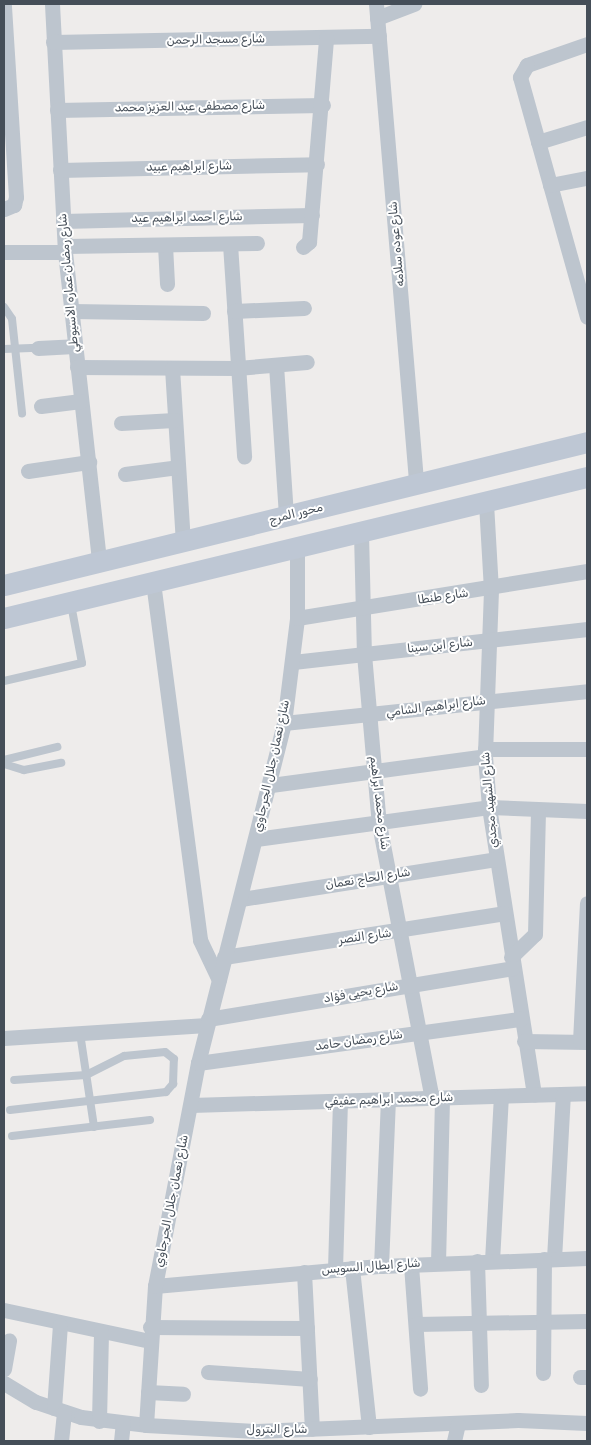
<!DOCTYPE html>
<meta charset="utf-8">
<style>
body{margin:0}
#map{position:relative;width:591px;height:1445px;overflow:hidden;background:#eeeceb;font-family:Rubik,Vazirmatn,sans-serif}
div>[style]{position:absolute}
.service>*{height:8px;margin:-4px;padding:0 4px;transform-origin:4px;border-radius:4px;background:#bdc5ce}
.minor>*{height:15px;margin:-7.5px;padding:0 7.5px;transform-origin:7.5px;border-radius:7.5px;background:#bdc5ce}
.secondary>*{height:21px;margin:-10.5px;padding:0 10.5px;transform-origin:10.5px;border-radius:10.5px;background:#bec7d4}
span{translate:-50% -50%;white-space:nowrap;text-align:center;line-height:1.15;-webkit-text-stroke:4px #fff;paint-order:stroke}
.street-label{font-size:12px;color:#454e58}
.frame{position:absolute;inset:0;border:5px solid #454e58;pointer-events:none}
</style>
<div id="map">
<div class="service">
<div style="left:4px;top:307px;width:14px;rotate:56deg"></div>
<div style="left:12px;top:319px;width:95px;rotate:83.9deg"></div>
<div style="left:4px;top:349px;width:34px;rotate:-2deg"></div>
<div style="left:4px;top:681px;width:80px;rotate:-13deg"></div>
<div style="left:82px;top:663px;width:60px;rotate:-100.6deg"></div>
<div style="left:4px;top:760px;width:55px;rotate:-13.8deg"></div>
<div style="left:4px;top:764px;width:21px;rotate:17deg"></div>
<div style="left:24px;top:770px;width:38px;rotate:-11deg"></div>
<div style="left:80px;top:1033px;width:95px;rotate:81.5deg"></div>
<div style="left:10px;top:1110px;width:157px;rotate:-6.6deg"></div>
<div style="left:166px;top:1092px;width:11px;rotate:-49deg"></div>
<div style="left:173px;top:1084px;width:25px;rotate:-88deg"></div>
<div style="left:174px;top:1059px;width:11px;rotate:-142deg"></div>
<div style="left:165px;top:1052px;width:41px;rotate:174.4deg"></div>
<div style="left:124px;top:1056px;width:42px;rotate:153.4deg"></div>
<div style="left:86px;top:1075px;width:72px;rotate:176deg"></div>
<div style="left:12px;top:1136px;width:139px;rotate:-6.6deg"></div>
</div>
<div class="minor">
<div style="left:52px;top:4px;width:248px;rotate:87deg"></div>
<div style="left:65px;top:252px;width:311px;rotate:83.7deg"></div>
<div style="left:376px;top:4px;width:482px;rotate:85.2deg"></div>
<div style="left:377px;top:18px;width:40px;rotate:-21deg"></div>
<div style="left:53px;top:42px;width:326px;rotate:-1.1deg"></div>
<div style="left:587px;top:44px;width:64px;rotate:160.7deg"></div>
<div style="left:527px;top:65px;width:14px;rotate:120deg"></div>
<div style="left:520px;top:77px;width:249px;rotate:74.4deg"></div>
<div style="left:57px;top:110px;width:266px;rotate:-1.1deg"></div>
<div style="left:538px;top:142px;width:51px;rotate:-17deg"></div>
<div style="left:60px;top:170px;width:257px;rotate:-1.3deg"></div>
<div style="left:550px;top:185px;width:38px;rotate:-11deg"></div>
<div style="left:4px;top:209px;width:11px;rotate:-22deg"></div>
<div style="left:14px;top:205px;width:8px;rotate:-76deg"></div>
<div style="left:16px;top:197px;width:193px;rotate:-93.6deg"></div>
<div style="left:63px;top:221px;width:249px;rotate:-1.4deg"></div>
<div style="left:230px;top:244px;width:213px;rotate:86.2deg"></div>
<div style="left:165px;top:245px;width:39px;rotate:87deg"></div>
<div style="left:65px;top:246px;width:192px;rotate:-0.9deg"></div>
<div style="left:303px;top:247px;width:8px;rotate:-40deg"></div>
<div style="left:309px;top:242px;width:205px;rotate:-85.2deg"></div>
<div style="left:4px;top:252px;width:61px"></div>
<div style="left:71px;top:311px;width:132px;rotate:0.9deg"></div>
<div style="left:234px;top:311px;width:70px;rotate:-2.5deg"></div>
<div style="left:38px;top:348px;width:36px;rotate:-3deg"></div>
<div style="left:276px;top:365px;width:151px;rotate:86.2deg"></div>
<div style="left:77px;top:367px;width:160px;rotate:0.4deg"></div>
<div style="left:237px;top:368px;width:70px;rotate:-4.9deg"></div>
<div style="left:172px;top:368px;width:173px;rotate:86.4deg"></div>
<div style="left:41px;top:406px;width:40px;rotate:-7.1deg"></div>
<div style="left:121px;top:423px;width:53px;rotate:-3.2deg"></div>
<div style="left:28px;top:471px;width:62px;rotate:-8.4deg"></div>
<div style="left:125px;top:474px;width:53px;rotate:-7.5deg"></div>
<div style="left:486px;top:503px;width:87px;rotate:86.7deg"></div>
<div style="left:491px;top:590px;width:166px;rotate:92.1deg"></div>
<div style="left:485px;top:756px;width:51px;rotate:85.5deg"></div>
<div style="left:489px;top:807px;width:291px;rotate:81.1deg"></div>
<div style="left:361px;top:533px;width:121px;rotate:88.6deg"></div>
<div style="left:364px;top:654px;width:171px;rotate:85deg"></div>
<div style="left:379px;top:824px;width:280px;rotate:79.1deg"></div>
<div style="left:153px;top:582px;width:361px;rotate:82.5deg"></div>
<div style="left:200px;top:940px;width:44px;rotate:64.6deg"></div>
<div style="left:297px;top:618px;width:294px;rotate:-9.2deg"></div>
<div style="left:293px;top:662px;width:296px;rotate:-6.4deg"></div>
<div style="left:284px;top:723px;width:305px;rotate:-6deg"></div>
<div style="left:485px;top:749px;width:102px"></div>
<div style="left:271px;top:785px;width:216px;rotate:-7.7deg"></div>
<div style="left:256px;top:839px;width:235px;rotate:-7.8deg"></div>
<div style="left:489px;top:807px;width:98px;rotate:2.3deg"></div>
<div style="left:241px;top:899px;width:258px;rotate:-8.9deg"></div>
<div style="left:224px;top:957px;width:283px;rotate:-8.9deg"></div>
<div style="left:511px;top:957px;width:33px;rotate:-44deg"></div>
<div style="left:535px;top:934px;width:124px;rotate:-88.6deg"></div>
<div style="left:208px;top:1019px;width:309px;rotate:-9.5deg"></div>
<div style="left:4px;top:1038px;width:203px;rotate:-3.7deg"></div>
<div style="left:524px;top:1041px;width:63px;rotate:0.9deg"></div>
<div style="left:580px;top:1041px;width:138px;rotate:-87.1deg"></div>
<div style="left:198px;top:1063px;width:326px;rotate:-7.8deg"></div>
<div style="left:191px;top:1105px;width:396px;rotate:-1.7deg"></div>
<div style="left:554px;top:1259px;width:165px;rotate:-86.9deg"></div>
<div style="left:477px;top:1261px;width:124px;rotate:88.2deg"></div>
<div style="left:492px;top:1261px;width:165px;rotate:-86.9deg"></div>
<div style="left:438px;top:1263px;width:164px;rotate:-88.6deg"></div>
<div style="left:411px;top:1265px;width:124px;rotate:85.8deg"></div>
<div style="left:381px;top:1266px;width:166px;rotate:-87.6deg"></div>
<div style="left:352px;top:1268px;width:160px;rotate:83.9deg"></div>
<div style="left:335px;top:1269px;width:167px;rotate:-88.3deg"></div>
<div style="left:304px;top:1272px;width:157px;rotate:87.1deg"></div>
<div style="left:155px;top:1286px;width:227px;rotate:-5.1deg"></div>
<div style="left:381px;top:1266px;width:206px;rotate:-2.2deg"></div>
<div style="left:4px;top:1310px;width:149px;rotate:12deg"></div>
<div style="left:416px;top:1324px;width:171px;rotate:-1deg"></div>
<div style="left:150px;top:1327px;width:157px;rotate:0.4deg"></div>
<div style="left:4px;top:1369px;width:29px;rotate:-80deg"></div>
<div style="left:208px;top:1372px;width:102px;rotate:3.9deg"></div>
<div style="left:543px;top:1373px;width:114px;rotate:-89.5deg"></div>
<div style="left:580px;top:1377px;width:7px"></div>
<div style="left:4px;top:1383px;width:37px;rotate:31deg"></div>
<div style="left:36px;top:1402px;width:47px;rotate:18.4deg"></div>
<div style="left:81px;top:1417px;width:65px;rotate:7deg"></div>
<div style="left:146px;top:1425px;width:111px;rotate:3.1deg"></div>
<div style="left:257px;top:1431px;width:261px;rotate:-2.4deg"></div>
<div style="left:518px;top:1420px;width:69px;rotate:2.5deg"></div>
<div style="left:148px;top:1392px;width:35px;rotate:3deg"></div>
<div style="left:54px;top:1408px;width:83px;rotate:-85.9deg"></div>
<div style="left:99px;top:1421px;width:89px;rotate:-88.7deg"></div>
<div style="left:146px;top:1425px;width:139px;rotate:-86.3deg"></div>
<div style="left:155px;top:1286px;width:227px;rotate:-79.1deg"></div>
<div style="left:198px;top:1063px;width:351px;rotate:-75.8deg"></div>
<div style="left:284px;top:723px;width:106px;rotate:-82.9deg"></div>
<div style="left:297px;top:618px;width:70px;rotate:-90deg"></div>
<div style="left:61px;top:1441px;width:29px;rotate:-84deg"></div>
<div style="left:121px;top:1441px;width:18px;rotate:-84deg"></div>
<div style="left:454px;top:1441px;width:17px;rotate:-77deg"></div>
</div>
<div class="secondary">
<div style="left:4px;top:585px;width:600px;rotate:-13.78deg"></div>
<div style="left:4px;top:618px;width:600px;rotate:-13.6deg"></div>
</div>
<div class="street-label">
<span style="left:216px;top:40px;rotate:-1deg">شارع مسجد الرحمن</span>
<span style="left:190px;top:107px;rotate:-1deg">شارع مصطفى عبد العزيز محمد</span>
<span style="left:189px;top:167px;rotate:-1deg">شارع ابراهيم عبيد</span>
<span style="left:187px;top:218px;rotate:-1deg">شارع احمد ابراهيم عيد</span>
<span style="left:397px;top:244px;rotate:-95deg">شارع عوده سلامه</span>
<span style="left:69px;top:283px;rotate:-95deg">شارع رمضان عماره الاسيوطي</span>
<span style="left:296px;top:514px;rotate:-14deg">محور المرج</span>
<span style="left:443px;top:597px;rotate:-8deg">شارع طنطا</span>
<span style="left:440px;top:646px;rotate:-6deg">شارع ابن سينا</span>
<span style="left:436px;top:707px;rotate:-7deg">شارع ابراهيم الشامي</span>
<span style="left:272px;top:766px;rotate:-78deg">شارع نعمان جلال الجرجاوي</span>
<span style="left:490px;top:800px;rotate:-95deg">شارع الشهيد مجدي</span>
<span style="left:379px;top:803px;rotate:83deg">شارع محمد ابراهيم</span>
<span style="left:368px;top:879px;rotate:-9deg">شارع الحاج نعمان</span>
<span style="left:365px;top:937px;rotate:-8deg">شارع النصر</span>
<span style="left:361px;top:993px;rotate:-10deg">شارع يحيى فؤاد</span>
<span style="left:359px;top:1041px;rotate:-8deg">شارع رمضان حامد</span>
<span style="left:389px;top:1100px;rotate:-2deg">شارع محمد ابراهيم عفيفي</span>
<span style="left:172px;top:1201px;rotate:-79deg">شارع نعمان جلال الجرجاوي</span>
<span style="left:371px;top:1267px;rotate:-4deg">شارع ابطال السويس</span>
<span style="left:277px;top:1430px">شارع البترول</span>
</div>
<div class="frame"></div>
</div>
